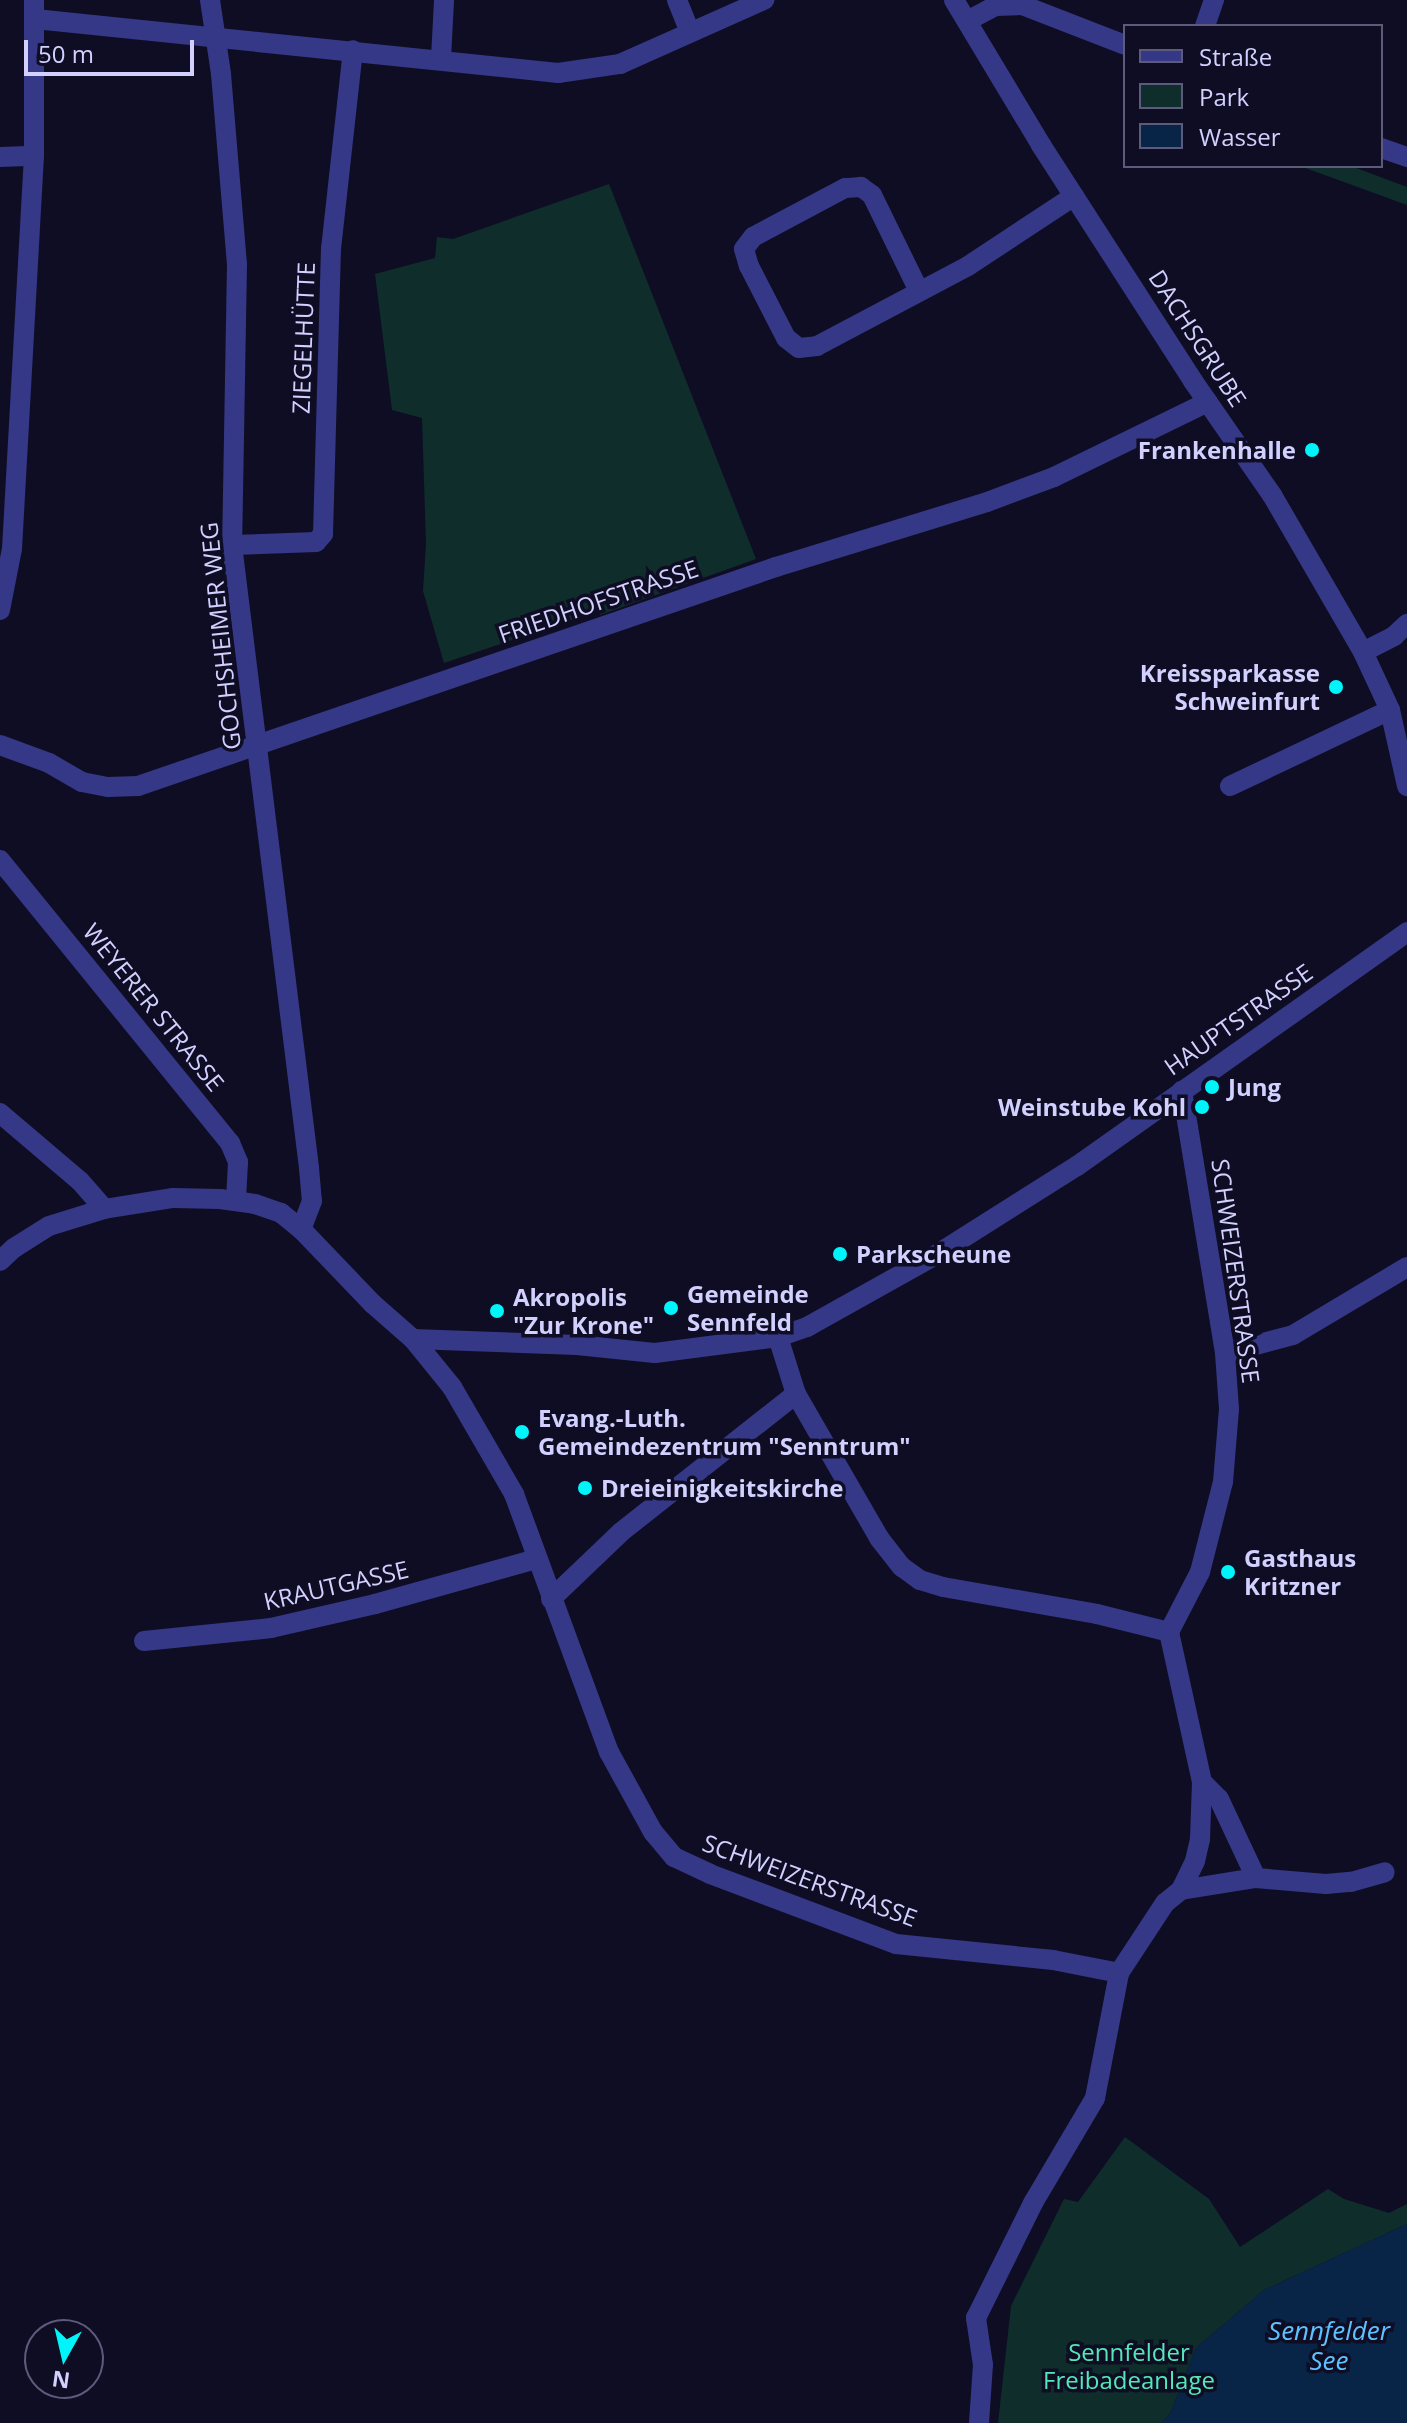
<!DOCTYPE html>
<meta charset="utf-8">
<style>
body{margin:0}
#map{position:relative;width:1407px;height:2423px;overflow:hidden;background:#0f0d24;font-family:"Open Sans",sans-serif}
div>[style]{position:absolute}
.green>*{inset:0;background:#0f2e2b}
.water>*{inset:0;background:#082447}
.street>*{height:20px;margin:-10px;padding:0 10px;transform-origin:10px;border-radius:10px;background:#353886}
.dots>*{width:22px;height:22px;translate:-50% -50%;box-sizing:border-box;border:4px solid #0f0d24;border-radius:50%}
span{translate:-50% -50%;white-space:nowrap;text-align:center;line-height:1.15;-webkit-text-stroke:7px #0f0d24;paint-order:stroke}
.street-label{font-size:24px;color:#d1d0ff}
.poi-label{font-size:24px;color:#d1d0ff;font-weight:700}
.right{translate:-100% -50%;text-align:right}
.left{translate:0 -50%;text-align:left}
.park-label{font-size:24px;color:#54e7b7}
.water-label{font-size:26px;color:#5ec1ff;font-style:italic}
.legend{position:absolute;left:1123px;top:24px;width:260px;height:144px;box-sizing:border-box;background:#0f0d24;border:2px solid #5d5b7c;margin:0;padding:10px 14px;list-style:none;font-size:24px;color:#d1d0ff}
.legend li{display:flex;align-items:center;gap:16px;height:40px}
.legend b{width:40px;border:2px solid #5d5b7c}
.north{position:absolute;left:24px;top:2319px;width:80px;height:80px;box-sizing:border-box;background:#0f0d24;border:2px solid #5d5b7c;border-radius:50%;rotate:188deg;font-size:22px;font-weight:700;line-height:32px;text-align:center;color:#d1d0ff}
.north::after{content:'';display:block;margin:auto;width:28px;height:36px;background:#00f5fb;clip-path:polygon(50% 0,100% 100%,50% 72%,0 100%)}
.scale{position:absolute;left:24px;top:40px;width:170px;height:36px;box-sizing:border-box;border:4px solid #d1d0ff;border-top:0;padding-left:10px;font-size:24px;line-height:28px;white-space:nowrap;color:#d1d0ff;-webkit-text-stroke:6px #0f0d24;paint-order:stroke}
</style>
<div id="map">
<div class="green">
<div style="clip-path:polygon(1300px 166px,1351px 166px,1407px 187px,1407px 205px)"></div>
<div style="clip-path:polygon(609px 184px,756px 559px,600px 615px,598px 611px,444px 663px,423px 591px,426px 544px,422px 418px,392px 410px,375px 274px,435px 258px,437px 237px,453px 239px)"></div>
<div style="clip-path:polygon(1125px 2137px,1209px 2199px,1240px 2247px,1328px 2189px,1344px 2199px,1389px 2213px,1407px 2204px,1407px 2224px,1264px 2290px,1196px 2348px,1170px 2414px,1161px 2423px,998px 2423px,1011px 2306px,1064px 2199px,1078px 2202px)"></div>
</div>
<div class="water">
<div style="clip-path:polygon(1407px 2224px,1407px 2423px,1161px 2423px,1170px 2414px,1196px 2348px,1264px 2290px)"></div>
</div>
<div class="street">
<div style="left:210px;top:0;width:75px;rotate:81.5deg"></div>
<div style="left:221px;top:74px;width:191px;rotate:85.2deg"></div>
<div style="left:237px;top:264px;width:281px;rotate:91deg"></div>
<div style="left:232px;top:545px;width:628px;rotate:82.95deg"></div>
<div style="left:309px;top:1168px;width:33px;rotate:85deg"></div>
<div style="left:312px;top:1201px;width:30px;rotate:111deg"></div>
<div style="left:677px;top:0;width:35px;rotate:68deg"></div>
<div style="left:954px;top:0;width:169px;rotate:59deg"></div>
<div style="left:1041px;top:145px;width:281px;rotate:57.2deg"></div>
<div style="left:1193px;top:381px;width:139px;rotate:55.3deg"></div>
<div style="left:1272px;top:495px;width:181px;rotate:59.9deg"></div>
<div style="left:1363px;top:652px;width:64px;rotate:65deg"></div>
<div style="left:1390px;top:710px;width:78px;rotate:77.4deg"></div>
<div style="left:35px;top:19px;width:526px;rotate:5.89deg"></div>
<div style="left:558px;top:73px;width:63px;rotate:-8.3deg"></div>
<div style="left:620px;top:64px;width:158px;rotate:-24deg"></div>
<div style="left:969px;top:20px;width:30px;rotate:-28deg"></div>
<div style="left:995px;top:6px;width:27px;rotate:-2deg"></div>
<div style="left:1022px;top:5px;width:110px;rotate:21.2deg"></div>
<div style="left:1205px;top:26px;width:28px;rotate:-71deg"></div>
<div style="left:441px;top:58px;width:58px;rotate:-87deg"></div>
<div style="left:1381px;top:148px;width:28px;rotate:19deg"></div>
<div style="left:0;top:157px;width:34px;rotate:-2deg"></div>
<div style="left:919px;top:291px;width:107px;rotate:-116.1deg"></div>
<div style="left:872px;top:195px;width:14px;rotate:-144deg"></div>
<div style="left:861px;top:187px;width:16px;rotate:176deg"></div>
<div style="left:845px;top:188px;width:104px;rotate:152deg"></div>
<div style="left:753px;top:237px;width:15px;rotate:127deg"></div>
<div style="left:744px;top:249px;width:18px;rotate:74deg"></div>
<div style="left:749px;top:266px;width:81px;rotate:62.8deg"></div>
<div style="left:786px;top:338px;width:16px;rotate:38deg"></div>
<div style="left:799px;top:348px;width:18px;rotate:-6deg"></div>
<div style="left:817px;top:346px;width:171px;rotate:-27.9deg"></div>
<div style="left:968px;top:266px;width:127px;rotate:-33.4deg"></div>
<div style="left:232px;top:545px;width:84px;rotate:-2deg"></div>
<div style="left:316px;top:542px;width:11px;rotate:-49deg"></div>
<div style="left:323px;top:534px;width:285px;rotate:-88.4deg"></div>
<div style="left:331px;top:249px;width:200px;rotate:-83.7deg"></div>
<div style="left:0;top:610px;width:62px;rotate:-78.9deg"></div>
<div style="left:12px;top:549px;width:394px;rotate:-86.8deg"></div>
<div style="left:34px;top:156px;width:156px;rotate:-90deg"></div>
<div style="left:1363px;top:652px;width:35px;rotate:-27deg"></div>
<div style="left:1394px;top:636px;width:18px;rotate:-43deg"></div>
<div style="left:0;top:745px;width:52px;rotate:20.2deg"></div>
<div style="left:49px;top:763px;width:38px;rotate:30deg"></div>
<div style="left:82px;top:782px;width:26px;rotate:11deg"></div>
<div style="left:108px;top:787px;width:30px;rotate:-2deg"></div>
<div style="left:138px;top:786px;width:675px;rotate:-18.95deg"></div>
<div style="left:776px;top:567px;width:221px;rotate:-17.1deg"></div>
<div style="left:987px;top:502px;width:72px;rotate:-20.5deg"></div>
<div style="left:1054px;top:477px;width:171px;rotate:-26deg"></div>
<div style="left:1230px;top:786px;width:177px;rotate:-25.4deg"></div>
<div style="left:0;top:860px;width:365px;rotate:50.9deg"></div>
<div style="left:230px;top:1143px;width:21px;rotate:67deg"></div>
<div style="left:238px;top:1162px;width:38px;rotate:93deg"></div>
<div style="left:0;top:1113px;width:105px;rotate:40.4deg"></div>
<div style="left:80px;top:1181px;width:37px;rotate:49deg"></div>
<div style="left:0;top:1261px;width:19px;rotate:-43deg"></div>
<div style="left:14px;top:1248px;width:41px;rotate:-32.2deg"></div>
<div style="left:49px;top:1226px;width:58px;rotate:-17.2deg"></div>
<div style="left:104px;top:1209px;width:70px;rotate:-9.1deg"></div>
<div style="left:173px;top:1198px;width:47px;rotate:1.2deg"></div>
<div style="left:220px;top:1199px;width:35px;rotate:8deg"></div>
<div style="left:255px;top:1204px;width:28px;rotate:19deg"></div>
<div style="left:281px;top:1213px;width:26px;rotate:39deg"></div>
<div style="left:301px;top:1229px;width:104px;rotate:46.2deg"></div>
<div style="left:373px;top:1304px;width:53px;rotate:41.2deg"></div>
<div style="left:413px;top:1339px;width:62px;rotate:50.9deg"></div>
<div style="left:452px;top:1387px;width:124px;rotate:59.9deg"></div>
<div style="left:514px;top:1494px;width:275px;rotate:69.8deg"></div>
<div style="left:609px;top:1752px;width:91px;rotate:61.2deg"></div>
<div style="left:653px;top:1832px;width:33px;rotate:50deg"></div>
<div style="left:674px;top:1857px;width:40px;rotate:25deg"></div>
<div style="left:710px;top:1874px;width:199px;rotate:20.6deg"></div>
<div style="left:896px;top:1944px;width:158px;rotate:5.8deg"></div>
<div style="left:1053px;top:1960px;width:67px;rotate:11.1deg"></div>
<div style="left:778px;top:1337px;width:60px;rotate:72.5deg"></div>
<div style="left:796px;top:1394px;width:166px;rotate:60deg"></div>
<div style="left:879px;top:1538px;width:37px;rotate:52deg"></div>
<div style="left:902px;top:1567px;width:22px;rotate:36deg"></div>
<div style="left:920px;top:1580px;width:24px;rotate:17deg"></div>
<div style="left:943px;top:1587px;width:156px;rotate:9.9deg"></div>
<div style="left:1097px;top:1614px;width:74px;rotate:14deg"></div>
<div style="left:413px;top:1339px;width:164px;rotate:2.1deg"></div>
<div style="left:577px;top:1345px;width:78px;rotate:5.9deg"></div>
<div style="left:655px;top:1353px;width:124px;rotate:-7.4deg"></div>
<div style="left:778px;top:1337px;width:31px;rotate:-19deg"></div>
<div style="left:807px;top:1327px;width:148px;rotate:-29.2deg"></div>
<div style="left:936px;top:1255px;width:167px;rotate:-32.3deg"></div>
<div style="left:1077px;top:1166px;width:405px;rotate:-35.3deg"></div>
<div style="left:1225px;top:1353px;width:70px;rotate:-14.8deg"></div>
<div style="left:1293px;top:1335px;width:133px;rotate:-30.8deg"></div>
<div style="left:551px;top:1599px;width:97px;rotate:-43.7deg"></div>
<div style="left:621px;top:1532px;width:223px;rotate:-38.3deg"></div>
<div style="left:144px;top:1641px;width:128px;rotate:-5.8deg"></div>
<div style="left:271px;top:1628px;width:107px;rotate:-13deg"></div>
<div style="left:375px;top:1604px;width:167px;rotate:-15.6deg"></div>
<div style="left:1202px;top:1782px;width:24px;rotate:45deg"></div>
<div style="left:1219px;top:1799px;width:87px;rotate:64.9deg"></div>
<div style="left:1181px;top:1890px;width:76px;rotate:-9.1deg"></div>
<div style="left:1256px;top:1878px;width:70px;rotate:4.9deg"></div>
<div style="left:1326px;top:1884px;width:25px;rotate:-5deg"></div>
<div style="left:1351px;top:1882px;width:35px;rotate:-16deg"></div>
<div style="left:979px;top:2423px;width:58px;rotate:-86.1deg"></div>
<div style="left:983px;top:2365px;width:48px;rotate:-98.5deg"></div>
<div style="left:976px;top:2318px;width:128px;rotate:-63.6deg"></div>
<div style="left:1033px;top:2203px;width:122px;rotate:-59.4deg"></div>
<div style="left:1095px;top:2098px;width:127px;rotate:-79.1deg"></div>
<div style="left:1119px;top:1973px;width:84px;rotate:-56.7deg"></div>
<div style="left:1165px;top:1903px;width:21px;rotate:-39deg"></div>
<div style="left:1181px;top:1890px;width:32px;rotate:-64deg"></div>
<div style="left:1195px;top:1861px;width:23px;rotate:-77deg"></div>
<div style="left:1200px;top:1839px;width:57px;rotate:-88deg"></div>
<div style="left:1202px;top:1782px;width:154px;rotate:-102.4deg"></div>
<div style="left:1169px;top:1632px;width:68px;rotate:-62.7deg"></div>
<div style="left:1200px;top:1572px;width:93px;rotate:-75.7deg"></div>
<div style="left:1223px;top:1482px;width:73px;rotate:-85.3deg"></div>
<div style="left:1229px;top:1409px;width:56px;rotate:-94.1deg"></div>
<div style="left:1225px;top:1353px;width:266px;rotate:-99.3deg"></div>
</div>
<div class="dots">
<div style="left:1312px;top:450px;background:#00f5fb"></div>
<div style="left:1336px;top:687px;background:#00f5fb"></div>
<div style="left:1212px;top:1087px;background:#00f5fb"></div>
<div style="left:1202px;top:1107px;background:#00f5fb"></div>
<div style="left:840px;top:1254px;background:#00f5fb"></div>
<div style="left:671px;top:1308px;background:#00f5fb"></div>
<div style="left:497px;top:1311px;background:#00f5fb"></div>
<div style="left:522px;top:1432px;background:#00f5fb"></div>
<div style="left:585px;top:1488px;background:#00f5fb"></div>
<div style="left:1228px;top:1572px;background:#00f5fb"></div>
</div>
<div class="street-label">
<span style="left:303px;top:338px;rotate:-88deg">ZIEGELHÜTTE</span>
<span style="left:1198px;top:338px;rotate:57deg">DACHSGRUBE</span>
<span style="left:598px;top:601px;rotate:-19deg">FRIEDHOFSTRASSE</span>
<span style="left:220px;top:636px;rotate:-96deg">GOCHSHEIMER WEG</span>
<span style="left:154px;top:1007px;rotate:51deg">WEYERER STRASSE</span>
<span style="left:1238px;top:1019px;rotate:-35deg">HAUPTSTRASSE</span>
<span style="left:1236px;top:1271px;rotate:82deg">SCHWEIZERSTRASSE</span>
<span style="left:336px;top:1585px;rotate:-13deg">KRAUTGASSE</span>
<span style="left:810px;top:1880px;rotate:20deg">SCHWEIZERSTRASSE</span>
</div>
<div class="poi-label">
<span class="right" style="left:1296px;top:450px">Frankenhalle</span>
<span class="right" style="left:1320px;top:687px">Kreissparkasse<br>Schweinfurt</span>
<span class="left" style="left:1228px;top:1087px">Jung</span>
<span class="right" style="left:1186px;top:1107px">Weinstube Kohl</span>
<span class="left" style="left:856px;top:1254px">Parkscheune</span>
<span class="left" style="left:687px;top:1308px">Gemeinde<br>Sennfeld</span>
<span class="left" style="left:513px;top:1311px">Akropolis<br>"Zur Krone"</span>
<span class="left" style="left:538px;top:1432px">Evang.-Luth.<br>Gemeindezentrum "Senntrum"</span>
<span class="left" style="left:601px;top:1488px">Dreieinigkeitskirche</span>
<span class="left" style="left:1244px;top:1572px">Gasthaus<br>Kritzner</span>
</div>
<div class="park-label">
<span style="left:1129px;top:2366px">Sennfelder<br>Freibadeanlage</span>
</div>
<div class="water-label">
<span style="left:1329px;top:2346px">Sennfelder<br>See</span>
</div>
<ul class="legend">
<li><b style="height:10px;background:#353886"></b>Straße</li>
<li><b style="height:22px;background:#0f2e2b"></b>Park</li>
<li><b style="height:22px;background:#082447"></b>Wasser</li>
</ul>
<div class="north">N</div>
<div class="scale">50 m</div>
</div>
